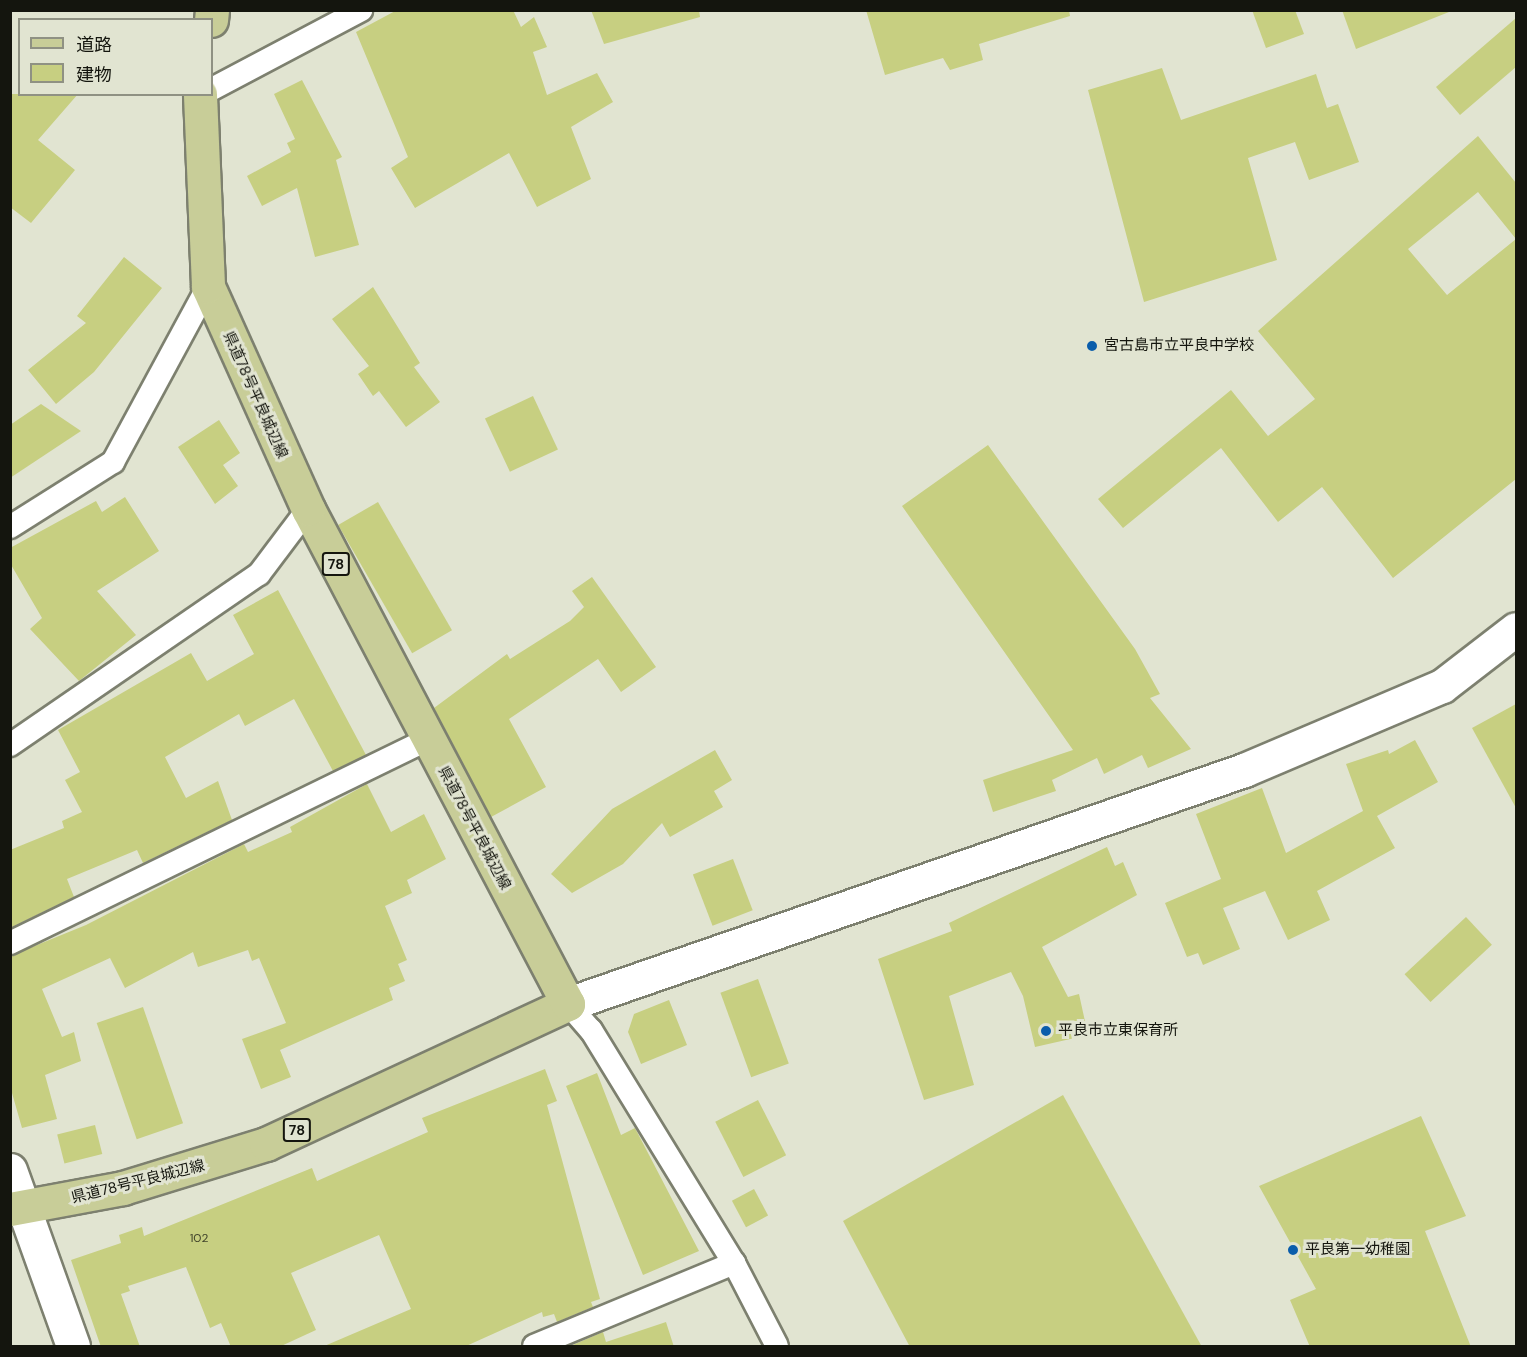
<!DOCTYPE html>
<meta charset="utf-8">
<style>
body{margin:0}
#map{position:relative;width:1527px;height:1357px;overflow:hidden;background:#e1e4d1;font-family:"DM Sans","Noto Sans JP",sans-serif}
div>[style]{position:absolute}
.building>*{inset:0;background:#c7cf81;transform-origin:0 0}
.roads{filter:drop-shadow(2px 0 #7d806f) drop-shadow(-2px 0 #7d806f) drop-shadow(0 2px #7d806f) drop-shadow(0 -2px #7d806f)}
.street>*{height:22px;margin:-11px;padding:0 11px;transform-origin:11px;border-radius:11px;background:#fff}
.secondary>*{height:33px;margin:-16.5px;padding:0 16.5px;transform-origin:16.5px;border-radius:16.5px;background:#fff}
.primary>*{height:33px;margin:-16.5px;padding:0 16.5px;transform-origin:16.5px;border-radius:16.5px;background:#c8cd98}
.dots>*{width:16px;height:16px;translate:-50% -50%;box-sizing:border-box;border:3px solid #e1e4d1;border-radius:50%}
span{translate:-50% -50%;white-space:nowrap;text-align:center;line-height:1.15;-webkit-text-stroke:6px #e1e4d1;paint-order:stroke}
.number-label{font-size:12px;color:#41442b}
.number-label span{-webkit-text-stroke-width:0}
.shield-label span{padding:2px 4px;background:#e1e4d1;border:2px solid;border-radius:4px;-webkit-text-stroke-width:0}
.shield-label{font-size:14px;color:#14150e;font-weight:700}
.poi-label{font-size:15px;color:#14150e}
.left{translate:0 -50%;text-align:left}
.street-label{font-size:15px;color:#14150e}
.frame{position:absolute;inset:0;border:12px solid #14150e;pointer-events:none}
.legend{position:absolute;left:18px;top:18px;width:195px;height:78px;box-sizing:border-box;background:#e1e4d1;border:2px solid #8f9183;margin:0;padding:8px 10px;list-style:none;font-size:18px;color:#14150e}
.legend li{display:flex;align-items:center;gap:12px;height:30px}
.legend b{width:30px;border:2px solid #8f9183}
</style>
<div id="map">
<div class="building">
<div style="clip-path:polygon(397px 10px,513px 10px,521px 27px,534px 17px,547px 47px,533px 52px,547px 95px,597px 73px,613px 102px,571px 127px,591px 179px,537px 207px,509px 153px,415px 208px,391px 168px,408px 157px,356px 32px)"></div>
<div style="clip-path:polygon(591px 10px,699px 10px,700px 17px,604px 44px)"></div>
<div style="clip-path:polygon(866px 10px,1069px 10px,1070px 16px,979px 44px,983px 60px,950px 70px,943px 58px,885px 75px)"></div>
<div style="clip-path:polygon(1252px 10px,1295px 10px,1304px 34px,1266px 48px)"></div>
<div style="clip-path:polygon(1342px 10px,1449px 10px,1449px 12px,1356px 49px)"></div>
<div style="clip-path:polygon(1516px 18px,1516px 67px,1460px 115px,1436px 87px)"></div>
<div style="clip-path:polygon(1162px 68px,1181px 120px,1316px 74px,1327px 108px,1338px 104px,1359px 162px,1309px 180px,1295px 142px,1248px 158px,1277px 260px,1144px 302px,1088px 90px)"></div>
<div style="clip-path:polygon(302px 80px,342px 157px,336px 160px,359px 245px,315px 257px,297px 188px,262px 206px,247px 176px,291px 152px,287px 143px,295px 139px,274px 94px)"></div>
<div style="clip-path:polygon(10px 94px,78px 94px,38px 140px,75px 170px,31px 223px,10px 207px)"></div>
<div style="clip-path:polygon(evenodd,1478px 136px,1516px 183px,1516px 479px,1393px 578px,1322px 487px,1278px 522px,1221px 448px,1123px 528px,1098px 499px,1231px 390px,1268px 436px,1315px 399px,1258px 331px,1478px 136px,1478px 192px,1516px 239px,1447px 295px,1408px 249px,1478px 192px)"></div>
<div style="clip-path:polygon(124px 257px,162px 288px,94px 372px,56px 404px,28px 370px,86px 323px,77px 316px)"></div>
<div style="clip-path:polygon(373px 287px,420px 363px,414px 367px,440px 402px,406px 427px,379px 391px,373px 396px,358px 374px,369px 366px,332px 319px)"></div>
<div style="left:533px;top:396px;width:59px;height:53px;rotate:65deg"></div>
<div style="clip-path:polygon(41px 404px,81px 431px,10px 478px,10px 425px)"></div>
<div style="clip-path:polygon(219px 420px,240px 453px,223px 465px,238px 486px,215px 504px,178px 447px)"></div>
<div style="clip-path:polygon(988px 445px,1135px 649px,1160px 694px,1150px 698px,1191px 749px,1148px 768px,1142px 755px,1104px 774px,1097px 758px,1052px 780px,1056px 791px,993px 812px,983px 780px,1073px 750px,902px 506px)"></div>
<div style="clip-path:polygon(125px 497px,159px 551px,97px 591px,136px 635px,79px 681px,30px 629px,42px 618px,10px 563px,10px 548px,96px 501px,102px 512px)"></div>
<div style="left:378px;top:502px;width:148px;height:46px;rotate:60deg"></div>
<div style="clip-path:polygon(592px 577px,656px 667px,621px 692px,598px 659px,509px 719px,546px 787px,491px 817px,434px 708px,507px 654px,510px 659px,570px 621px,584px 607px,572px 591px)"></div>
<div style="clip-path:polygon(278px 590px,366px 755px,333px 771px,294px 699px,245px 726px,239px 714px,165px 757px,186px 798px,218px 781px,232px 820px,143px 863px,137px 850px,67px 879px,74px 897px,10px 928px,10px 850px,64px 828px,62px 821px,82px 812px,65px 780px,80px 772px,58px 730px,191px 653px,207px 681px,254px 654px,233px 615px)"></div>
<div style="clip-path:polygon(1516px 704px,1516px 808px,1472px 728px)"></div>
<div style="clip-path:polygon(1415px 740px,1438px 782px,1377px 816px,1395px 848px,1317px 891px,1330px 920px,1288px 940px,1265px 891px,1223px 908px,1240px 949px,1203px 965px,1198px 953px,1187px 957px,1165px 903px,1221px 879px,1196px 814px,1262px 788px,1286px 853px,1363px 811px,1346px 764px,1388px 750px,1389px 754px)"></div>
<div style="clip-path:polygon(715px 750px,732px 780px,714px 791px,723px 807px,670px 837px,662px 823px,623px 864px,572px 893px,551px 874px,612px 809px)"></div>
<div style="clip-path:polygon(367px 784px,391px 832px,424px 814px,446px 859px,407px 880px,412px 893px,385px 906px,407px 960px,398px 964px,405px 981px,389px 988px,393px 1000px,280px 1050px,291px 1077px,261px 1089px,242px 1039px,286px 1023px,259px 958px,252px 961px,248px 950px,198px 967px,193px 952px,125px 988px,110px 958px,42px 989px,62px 1037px,74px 1032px,81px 1061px,45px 1075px,57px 1119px,22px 1128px,10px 1086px,10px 956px,86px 925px,244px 844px,248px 852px,292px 832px,290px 827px)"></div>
<div style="clip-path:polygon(1107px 847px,1115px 866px,1123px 862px,1137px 895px,1042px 947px,1068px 997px,1079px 994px,1088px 1035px,1035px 1047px,1023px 996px,1011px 972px,949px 996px,974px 1085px,924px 1100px,878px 959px,952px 931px,949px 923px)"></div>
<div style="left:733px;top:859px;width:55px;height:43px;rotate:69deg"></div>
<div style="left:1466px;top:917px;width:38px;height:84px;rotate:47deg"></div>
<div style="left:758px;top:979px;width:90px;height:40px;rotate:70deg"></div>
<div style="clip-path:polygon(669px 1000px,687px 1045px,641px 1064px,628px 1032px,634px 1014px)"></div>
<div style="left:143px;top:1007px;width:123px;height:49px;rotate:71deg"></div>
<div style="clip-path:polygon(545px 1069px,557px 1101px,547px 1105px,600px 1299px,591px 1302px,593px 1307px,557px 1322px,554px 1314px,543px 1317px,542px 1312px,464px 1347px,322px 1347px,411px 1309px,379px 1235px,291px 1273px,316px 1330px,279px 1347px,231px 1347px,221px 1323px,210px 1328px,186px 1267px,128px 1286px,130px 1291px,121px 1294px,140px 1347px,101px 1347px,71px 1260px,121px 1243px,119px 1235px,142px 1227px,144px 1236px,312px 1168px,317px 1181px,428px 1132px,422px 1118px)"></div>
<div style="clip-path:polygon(597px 1073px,621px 1135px,635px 1128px,699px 1251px,643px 1275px,566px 1086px)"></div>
<div style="clip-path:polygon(1063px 1095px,1202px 1347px,910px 1347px,843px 1221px)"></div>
<div style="left:758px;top:1100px;width:62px;height:48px;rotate:63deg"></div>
<div style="clip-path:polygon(1421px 1116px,1466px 1216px,1425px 1231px,1471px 1347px,1310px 1347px,1290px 1300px,1316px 1289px,1259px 1186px)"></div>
<div style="left:95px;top:1125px;width:30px;height:39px;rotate:76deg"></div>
<div style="left:754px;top:1189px;width:30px;height:25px;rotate:62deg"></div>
<div style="clip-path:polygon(666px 1322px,674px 1347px,568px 1347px,603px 1332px,606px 1342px)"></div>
</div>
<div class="roads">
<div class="street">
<div style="left:212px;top:89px;width:169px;rotate:-27.9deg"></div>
<div style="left:10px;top:527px;width:122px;rotate:-32.3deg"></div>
<div style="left:113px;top:462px;width:200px;rotate:-61.6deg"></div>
<div style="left:10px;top:745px;width:302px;rotate:-34.5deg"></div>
<div style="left:259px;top:574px;width:81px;rotate:-53deg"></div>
<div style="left:10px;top:943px;width:464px;rotate:-26deg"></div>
<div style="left:568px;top:1004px;width:35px;rotate:49deg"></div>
<div style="left:591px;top:1030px;width:273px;rotate:58.5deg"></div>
<div style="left:734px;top:1263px;width:93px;rotate:62.6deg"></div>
<div style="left:534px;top:1346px;width:217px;rotate:-22.5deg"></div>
</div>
<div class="secondary">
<div style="left:568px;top:1004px;width:715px;rotate:-19.09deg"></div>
<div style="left:1244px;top:770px;width:215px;rotate:-23deg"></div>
<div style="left:1442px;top:686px;width:93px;rotate:-37.6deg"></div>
<div style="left:10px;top:1170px;width:187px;rotate:70.3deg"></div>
</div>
<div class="primary">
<div style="left:211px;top:20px;width:10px;rotate:-84deg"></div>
<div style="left:10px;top:1209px;width:115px;rotate:-10.5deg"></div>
<div style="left:123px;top:1188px;width:150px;rotate:-17.1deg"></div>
<div style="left:266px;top:1144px;width:333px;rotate:-24.9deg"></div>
<div style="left:568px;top:1004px;width:559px;rotate:-117.71deg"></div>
<div style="left:308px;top:509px;width:244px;rotate:-114.2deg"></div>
<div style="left:208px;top:286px;width:192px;rotate:-92.4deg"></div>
</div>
</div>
<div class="dots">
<div style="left:1092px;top:346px;background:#0a5dab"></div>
<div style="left:1046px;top:1031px;background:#0a5dab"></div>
<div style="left:1293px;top:1250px;background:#0a5dab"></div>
</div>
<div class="number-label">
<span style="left:199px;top:1239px">102</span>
</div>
<div class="shield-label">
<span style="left:336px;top:564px">78</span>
<span style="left:297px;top:1130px">78</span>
</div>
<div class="poi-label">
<span class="left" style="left:1104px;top:346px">宮古島市立平良中学校</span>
<span class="left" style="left:1058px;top:1031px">平良市立東保育所</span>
<span class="left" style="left:1305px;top:1250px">平良第一幼稚園</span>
</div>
<div class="street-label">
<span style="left:255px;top:395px;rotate:66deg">県道78号平良城辺線</span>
<span style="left:474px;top:828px;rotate:62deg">県道78号平良城辺線</span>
<span style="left:138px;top:1182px;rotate:-14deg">県道78号平良城辺線</span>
</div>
<div class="frame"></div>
<ul class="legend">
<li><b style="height:8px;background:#c8cd98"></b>道路</li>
<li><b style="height:16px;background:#c7cf81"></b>建物</li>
</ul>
</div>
